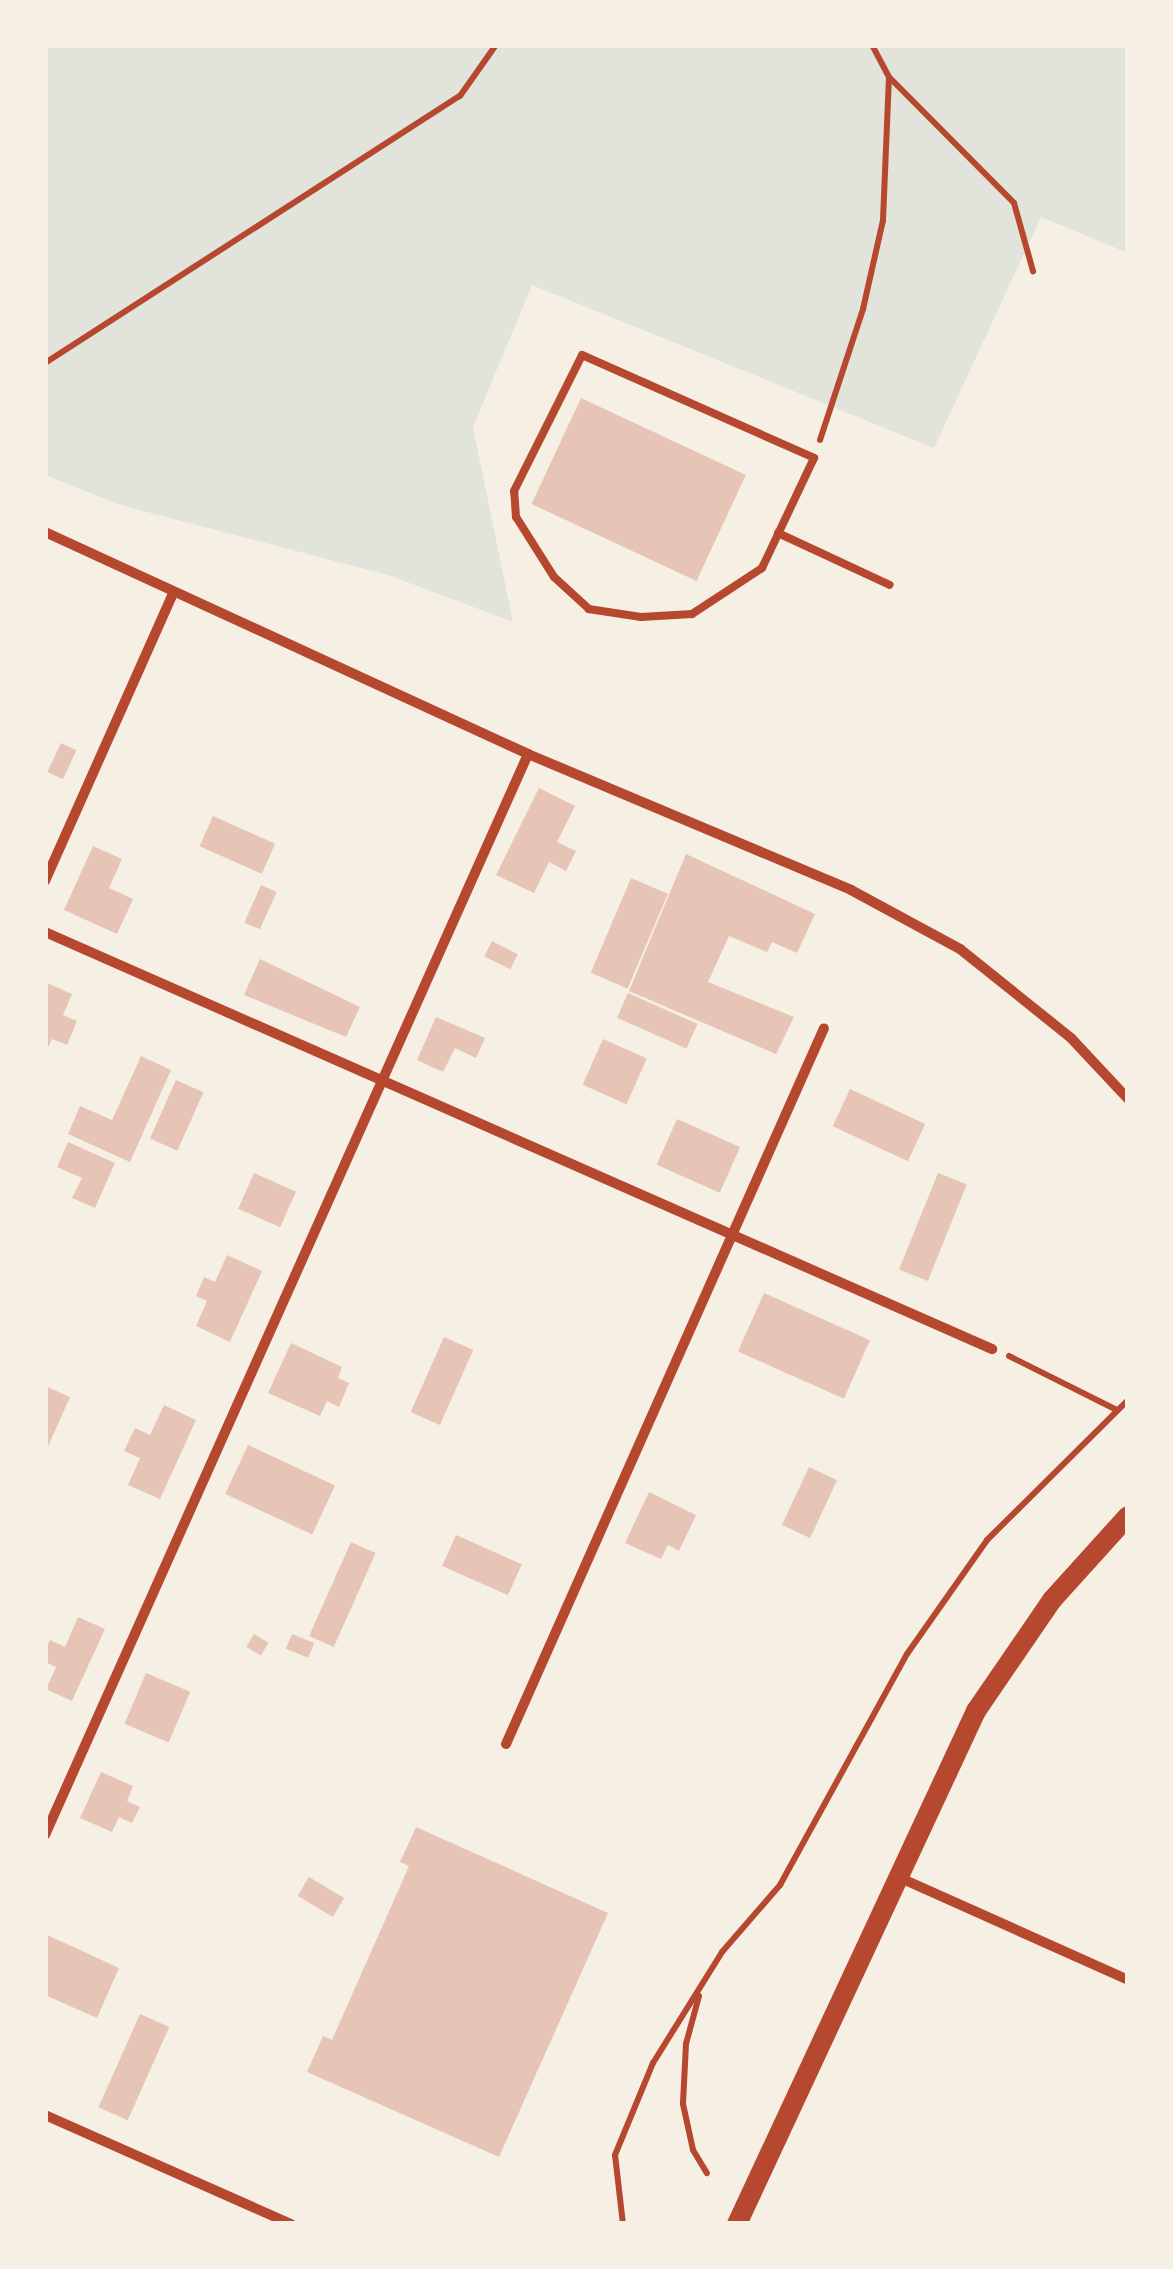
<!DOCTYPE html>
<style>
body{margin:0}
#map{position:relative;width:1173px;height:2269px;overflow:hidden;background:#f6efe4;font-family:"Space Grotesk",sans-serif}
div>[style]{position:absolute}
.green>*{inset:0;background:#e2e4dc}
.building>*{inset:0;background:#e6c5b7;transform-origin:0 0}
.path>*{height:6px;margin:-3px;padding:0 3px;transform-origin:3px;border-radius:3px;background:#b5482f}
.service>*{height:8px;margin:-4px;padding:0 4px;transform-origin:4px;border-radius:4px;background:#b5482f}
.minor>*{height:10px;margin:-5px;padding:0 5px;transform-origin:5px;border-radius:5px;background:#b5482f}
.secondary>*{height:20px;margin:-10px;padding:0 10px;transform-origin:10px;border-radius:10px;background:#b5482f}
span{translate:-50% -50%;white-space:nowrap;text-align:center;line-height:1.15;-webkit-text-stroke:8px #f6efe4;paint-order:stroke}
.frame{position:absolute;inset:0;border:48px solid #f6efe4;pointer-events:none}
</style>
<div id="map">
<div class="green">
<div style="clip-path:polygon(45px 45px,1128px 45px,1128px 253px,1041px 217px,934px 448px,532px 285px,473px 427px,513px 622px,388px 575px,120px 505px,45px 475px)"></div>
</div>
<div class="building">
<div style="left:581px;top:398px;width:182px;height:117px;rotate:25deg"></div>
<div style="left:61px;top:743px;width:17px;height:32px;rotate:25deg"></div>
<div style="clip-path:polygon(539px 788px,575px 806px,557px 842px,576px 851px,566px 871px,549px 862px,534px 893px,496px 875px)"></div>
<div style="left:213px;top:816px;width:68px;height:33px;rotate:24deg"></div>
<div style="clip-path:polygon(93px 846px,122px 859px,109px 888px,133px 899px,117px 934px,64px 910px)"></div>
<div style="clip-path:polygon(686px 854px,815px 914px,797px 953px,772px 942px,767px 952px,729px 936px,708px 982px,794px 1017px,776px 1054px,629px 991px)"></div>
<div style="left:631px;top:878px;width:40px;height:103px;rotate:23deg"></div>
<div style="left:261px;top:885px;width:17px;height:41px;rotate:24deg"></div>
<div style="left:492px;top:941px;width:29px;height:17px;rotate:27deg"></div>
<div style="clip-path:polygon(260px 959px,360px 1007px,346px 1037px,244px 995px)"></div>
<div style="clip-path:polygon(45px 982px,72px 994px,63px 1015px,77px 1021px,67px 1045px,52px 1039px,45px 1054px)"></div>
<div style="left:628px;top:993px;width:76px;height:27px;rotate:24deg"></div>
<div style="clip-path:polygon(436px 1017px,485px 1038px,476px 1058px,455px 1048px,443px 1072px,417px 1060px)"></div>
<div style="left:603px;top:1039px;width:48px;height:50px;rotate:24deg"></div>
<div style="clip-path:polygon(141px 1056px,171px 1070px,130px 1162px,68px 1134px,80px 1106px,112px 1120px)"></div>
<div style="left:176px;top:1080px;width:30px;height:64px;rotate:24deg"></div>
<div style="left:850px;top:1089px;width:83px;height:41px;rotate:25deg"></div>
<div style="left:677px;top:1119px;width:69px;height:50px;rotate:24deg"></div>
<div style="clip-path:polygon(68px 1142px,115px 1163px,95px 1208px,72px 1198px,82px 1178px,57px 1167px)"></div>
<div style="left:254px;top:1173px;width:46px;height:39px;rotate:24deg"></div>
<div style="left:938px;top:1173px;width:31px;height:104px;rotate:22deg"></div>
<div style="clip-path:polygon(227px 1255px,262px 1271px,230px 1342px,196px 1326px,207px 1301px,196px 1296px,204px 1277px,215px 1282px)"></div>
<div style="left:764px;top:1293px;width:116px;height:64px;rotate:24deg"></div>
<div style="left:444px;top:1337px;width:32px;height:82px;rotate:24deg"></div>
<div style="clip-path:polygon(291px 1343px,342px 1367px,338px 1378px,349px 1383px,339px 1407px,327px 1401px,320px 1416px,268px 1393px)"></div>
<div style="clip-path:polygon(45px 1386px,70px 1397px,45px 1453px)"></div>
<div style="clip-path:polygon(164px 1405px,196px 1420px,160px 1499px,128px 1485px,140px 1458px,124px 1451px,135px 1428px,150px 1435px)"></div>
<div style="left:248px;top:1445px;width:96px;height:54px;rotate:25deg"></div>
<div style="left:809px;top:1467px;width:31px;height:64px;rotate:25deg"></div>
<div style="clip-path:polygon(649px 1492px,696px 1515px,679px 1551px,668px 1545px,661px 1559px,625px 1543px)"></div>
<div style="left:456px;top:1535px;width:72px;height:34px;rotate:24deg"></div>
<div style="left:351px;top:1542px;width:27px;height:103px;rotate:24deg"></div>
<div style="clip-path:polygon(78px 1617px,105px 1629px,72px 1701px,46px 1689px,56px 1667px,45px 1662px,45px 1650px,50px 1640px,65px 1647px)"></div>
<div style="left:254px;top:1634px;width:17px;height:15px;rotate:31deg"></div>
<div style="left:292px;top:1634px;width:24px;height:16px;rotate:22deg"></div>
<div style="left:146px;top:1673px;width:48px;height:55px;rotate:23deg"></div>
<div style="clip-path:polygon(101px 1772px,133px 1786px,127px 1801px,140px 1807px,132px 1823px,119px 1817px,112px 1832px,80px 1818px)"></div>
<div style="clip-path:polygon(416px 1827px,608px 1913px,499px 2157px,307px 2072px,323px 2036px,332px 2040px,409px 1866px,400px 1862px)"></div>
<div style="left:309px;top:1877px;width:41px;height:22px;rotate:31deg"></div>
<div style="clip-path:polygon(45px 1934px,119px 1968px,97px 2018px,45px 1995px)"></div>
<div style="left:140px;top:2014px;width:32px;height:102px;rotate:24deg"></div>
</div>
<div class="path">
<div style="left:890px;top:78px;width:176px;rotate:45.2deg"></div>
<div style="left:1014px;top:203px;width:71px;rotate:74.4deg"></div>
<div style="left:45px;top:363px;width:493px;rotate:-32.8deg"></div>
<div style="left:460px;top:96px;width:62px;rotate:-54.8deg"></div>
<div style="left:820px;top:440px;width:138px;rotate:-71.8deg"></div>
<div style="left:863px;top:309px;width:91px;rotate:-77.3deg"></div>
<div style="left:883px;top:220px;width:143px;rotate:-87.6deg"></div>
<div style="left:889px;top:77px;width:36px;rotate:-118deg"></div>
<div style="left:1009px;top:1356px;width:119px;rotate:26.6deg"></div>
<div style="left:699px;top:1996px;width:50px;rotate:105.2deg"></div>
<div style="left:686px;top:2044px;width:60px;rotate:92.9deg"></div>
<div style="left:683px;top:2104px;width:47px;rotate:77.7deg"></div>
<div style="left:693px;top:2150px;width:27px;rotate:59deg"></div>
<div style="left:623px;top:2224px;width:69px;rotate:-96.6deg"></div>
<div style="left:615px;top:2155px;width:100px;rotate:-67.6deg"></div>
<div style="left:653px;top:2063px;width:131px;rotate:-58.1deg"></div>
<div style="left:722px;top:1952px;width:89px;rotate:-49.1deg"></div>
<div style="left:780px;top:1885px;width:264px;rotate:-61.2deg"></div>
<div style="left:907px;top:1654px;width:139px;rotate:-54.9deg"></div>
<div style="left:987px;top:1540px;width:199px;rotate:-44.8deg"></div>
</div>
<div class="service">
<div style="left:582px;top:355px;width:254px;rotate:23.9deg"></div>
<div style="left:814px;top:458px;width:122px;rotate:115.3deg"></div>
<div style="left:762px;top:568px;width:84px;rotate:146.7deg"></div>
<div style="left:692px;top:614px;width:51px;rotate:176.6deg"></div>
<div style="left:641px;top:617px;width:53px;rotate:-171.3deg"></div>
<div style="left:589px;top:609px;width:47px;rotate:-137.6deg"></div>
<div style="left:554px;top:577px;width:71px;rotate:-122.3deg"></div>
<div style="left:516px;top:517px;width:26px;rotate:-94deg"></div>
<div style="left:514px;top:491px;width:152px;rotate:-63.4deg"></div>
<div style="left:778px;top:533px;width:123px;rotate:24.9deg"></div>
</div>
<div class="minor">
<div style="left:45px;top:532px;width:532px;rotate:24.68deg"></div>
<div style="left:528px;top:754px;width:350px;rotate:22.8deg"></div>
<div style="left:851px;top:890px;width:124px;rotate:28.4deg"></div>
<div style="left:960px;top:949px;width:142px;rotate:38.7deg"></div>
<div style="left:1071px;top:1038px;width:83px;rotate:46.9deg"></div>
<div style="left:45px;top:881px;width:315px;rotate:-66deg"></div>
<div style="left:45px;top:932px;width:1035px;rotate:23.77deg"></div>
<div style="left:506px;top:1744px;width:783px;rotate:-66.05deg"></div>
<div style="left:45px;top:1835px;width:1184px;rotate:-65.92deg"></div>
<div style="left:896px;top:1876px;width:254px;rotate:24.1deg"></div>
<div style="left:45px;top:2115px;width:269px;rotate:23.9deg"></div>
</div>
<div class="secondary">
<div style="left:737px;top:2224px;width:566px;rotate:-65.02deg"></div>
<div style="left:976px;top:1711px;width:135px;rotate:-55.6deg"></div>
<div style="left:1052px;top:1600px;width:113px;rotate:-47.9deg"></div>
</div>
<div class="frame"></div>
</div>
